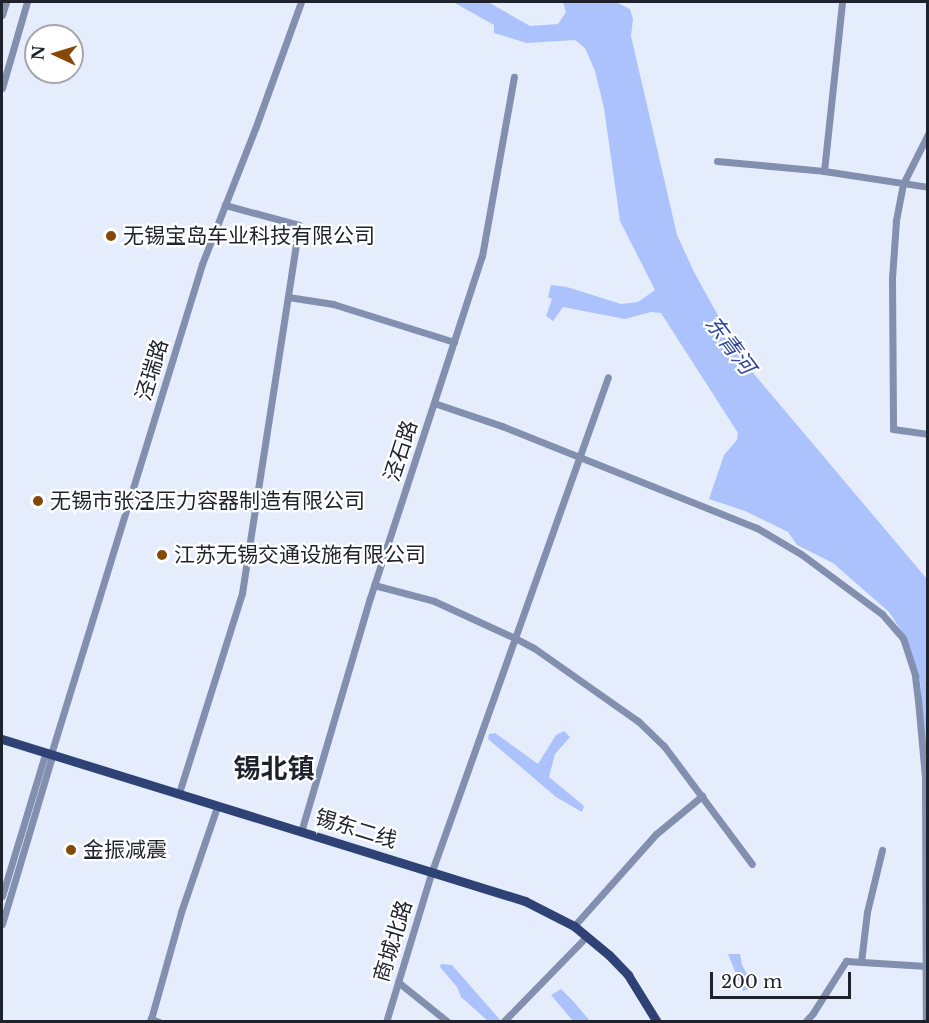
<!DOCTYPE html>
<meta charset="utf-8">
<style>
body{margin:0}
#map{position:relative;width:929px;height:1023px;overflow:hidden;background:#e5ecfc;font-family:"Libre Baskerville","Noto Sans SC",serif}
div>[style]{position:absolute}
.water>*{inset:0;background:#abc2fd}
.minor>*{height:7px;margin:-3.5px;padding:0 3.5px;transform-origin:3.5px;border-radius:3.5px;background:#828fae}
.major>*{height:9px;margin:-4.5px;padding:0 4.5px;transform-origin:4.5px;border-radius:4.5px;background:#2f4276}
.dots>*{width:16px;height:16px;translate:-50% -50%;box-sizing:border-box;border:3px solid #fff;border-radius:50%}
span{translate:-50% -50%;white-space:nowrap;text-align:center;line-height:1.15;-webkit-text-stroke:4.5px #fff;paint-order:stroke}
.poi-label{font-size:21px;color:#1e222c}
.left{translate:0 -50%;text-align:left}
.street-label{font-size:21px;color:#1e222c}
.water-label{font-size:22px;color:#2f489b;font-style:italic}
.district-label{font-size:27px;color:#1e222c;font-weight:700}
.frame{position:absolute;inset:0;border:3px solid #1e222c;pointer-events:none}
.north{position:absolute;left:24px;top:24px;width:60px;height:60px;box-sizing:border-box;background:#fff;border:2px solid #a5a7ab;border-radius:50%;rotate:274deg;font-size:16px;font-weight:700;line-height:24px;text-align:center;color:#1e222c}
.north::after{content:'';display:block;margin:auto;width:21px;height:27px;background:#864809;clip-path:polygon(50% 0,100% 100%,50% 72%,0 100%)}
.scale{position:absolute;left:710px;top:972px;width:141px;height:27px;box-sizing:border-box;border:3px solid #1e222c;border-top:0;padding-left:8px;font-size:18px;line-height:21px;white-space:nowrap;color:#1e222c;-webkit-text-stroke:4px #fff;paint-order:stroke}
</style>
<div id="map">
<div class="water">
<div style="clip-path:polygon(453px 2px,488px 2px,530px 26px,558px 24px,566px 12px,563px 2px,616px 2px,630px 9px,633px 19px,631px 36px,677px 235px,694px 272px,743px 361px,927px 579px,927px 764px,920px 680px,904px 635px,889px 612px,833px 563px,797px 545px,788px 532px,745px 511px,709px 499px,724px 455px,737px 440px,738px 433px,661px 313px,651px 312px,625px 319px,563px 307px,553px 321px,546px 316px,552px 299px,548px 297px,551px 285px,567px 287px,621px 304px,638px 302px,655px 290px,620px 221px,604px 108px,595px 71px,585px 48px,575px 40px,527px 43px,494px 33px,494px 25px)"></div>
<div style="clip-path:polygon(564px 731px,570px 737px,555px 754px,549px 777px,584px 806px,582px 812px,556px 797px,488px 739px,489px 734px,495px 733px,538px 764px,556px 735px)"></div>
<div style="clip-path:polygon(728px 954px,740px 954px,742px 965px,748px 976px,749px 989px,743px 991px)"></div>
<div style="clip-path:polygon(441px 964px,452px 965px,501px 1021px,488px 1021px,461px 997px,457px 987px,440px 967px)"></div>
<div style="clip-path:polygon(561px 989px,573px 1001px,590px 1021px,573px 1021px,551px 995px)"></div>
</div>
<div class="minor">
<div style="left:2px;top:15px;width:14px;rotate:-73deg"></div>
<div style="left:2px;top:88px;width:90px;rotate:-73.8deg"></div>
<div style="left:928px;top:134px;width:56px;rotate:116.6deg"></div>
<div style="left:903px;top:184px;width:38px;rotate:101deg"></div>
<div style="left:896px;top:221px;width:57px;rotate:94deg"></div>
<div style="left:892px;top:278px;width:151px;rotate:89.6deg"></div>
<div style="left:893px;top:429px;width:35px;rotate:8deg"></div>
<div style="left:717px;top:161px;width:107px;rotate:5.3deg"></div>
<div style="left:824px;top:171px;width:105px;rotate:8.7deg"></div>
<div style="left:824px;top:171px;width:170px;rotate:-83.9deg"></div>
<div style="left:288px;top:297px;width:46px;rotate:8.8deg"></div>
<div style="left:333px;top:304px;width:127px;rotate:17.4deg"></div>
<div style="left:434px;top:403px;width:72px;rotate:18.7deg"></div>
<div style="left:502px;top:426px;width:275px;rotate:21.8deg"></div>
<div style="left:757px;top:528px;width:51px;rotate:30.6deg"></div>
<div style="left:801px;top:554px;width:101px;rotate:36.5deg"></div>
<div style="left:882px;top:614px;width:32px;rotate:49deg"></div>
<div style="left:903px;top:638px;width:40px;rotate:72deg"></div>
<div style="left:915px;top:676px;width:24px;rotate:83deg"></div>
<div style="left:918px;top:700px;width:77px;rotate:84.8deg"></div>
<div style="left:925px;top:777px;width:245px;rotate:89.8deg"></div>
<div style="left:374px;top:585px;width:62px;rotate:14.9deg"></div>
<div style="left:434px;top:601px;width:89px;rotate:24.6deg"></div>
<div style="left:515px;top:638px;width:21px;rotate:28deg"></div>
<div style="left:534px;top:648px;width:127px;rotate:35.1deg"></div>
<div style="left:638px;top:721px;width:36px;rotate:44deg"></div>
<div style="left:664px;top:746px;width:147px;rotate:53.3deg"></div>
<div style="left:179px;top:793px;width:210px;rotate:-72.5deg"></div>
<div style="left:242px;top:593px;width:372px;rotate:-81.2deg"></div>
<div style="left:299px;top:225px;width:77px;rotate:-164.9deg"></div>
<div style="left:301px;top:832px;width:244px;rotate:-73.6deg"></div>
<div style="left:370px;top:598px;width:360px;rotate:-71.9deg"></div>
<div style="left:482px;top:256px;width:182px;rotate:-79.9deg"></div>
<div style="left:2px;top:896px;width:144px;rotate:-73.1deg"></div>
<div style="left:44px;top:758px;width:8px;rotate:-30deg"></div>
<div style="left:2px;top:924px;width:171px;rotate:-73.4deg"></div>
<div style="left:51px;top:760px;width:6px;rotate:-90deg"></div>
<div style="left:51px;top:754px;width:513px;rotate:-72.87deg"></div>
<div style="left:202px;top:264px;width:145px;rotate:-68.6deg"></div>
<div style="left:255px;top:129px;width:135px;rotate:-70.1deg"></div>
<div style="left:574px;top:926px;width:123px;rotate:-48.3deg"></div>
<div style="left:656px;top:834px;width:60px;rotate:-39.6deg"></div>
<div style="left:861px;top:962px;width:50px;rotate:-83.2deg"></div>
<div style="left:867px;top:912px;width:64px;rotate:-76.4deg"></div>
<div style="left:398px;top:982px;width:64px;rotate:38.7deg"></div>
<div style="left:159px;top:1022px;width:9px;rotate:-159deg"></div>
<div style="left:151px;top:1019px;width:111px;rotate:-74.3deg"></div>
<div style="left:181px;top:912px;width:108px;rotate:-71.1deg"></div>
<div style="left:386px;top:1022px;width:158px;rotate:-73.1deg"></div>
<div style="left:432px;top:871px;width:524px;rotate:-70.39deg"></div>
<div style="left:503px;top:1022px;width:120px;rotate:-45.7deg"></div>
<div style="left:805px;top:1022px;width:12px;rotate:-48deg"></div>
<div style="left:813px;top:1013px;width:62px;rotate:-57.6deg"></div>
<div style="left:846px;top:961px;width:80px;rotate:3.6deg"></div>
</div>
<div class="major">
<div style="left:2px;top:739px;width:548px;rotate:17.21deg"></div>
<div style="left:525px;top:901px;width:55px;rotate:27deg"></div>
<div style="left:574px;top:926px;width:45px;rotate:39.6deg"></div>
<div style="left:609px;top:955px;width:28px;rotate:46deg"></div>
<div style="left:628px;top:975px;width:55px;rotate:58.3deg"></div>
</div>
<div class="dots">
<div style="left:111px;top:236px;background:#864809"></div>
<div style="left:38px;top:501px;background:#864809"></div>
<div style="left:162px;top:555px;background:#864809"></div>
<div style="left:71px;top:850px;background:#864809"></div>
</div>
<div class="poi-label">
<span class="left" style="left:123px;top:236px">无锡宝岛车业科技有限公司</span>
<span class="left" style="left:50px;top:501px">无锡市张泾压力容器制造有限公司</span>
<span class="left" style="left:174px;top:555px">江苏无锡交通设施有限公司</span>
<span class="left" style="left:83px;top:850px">金振减震</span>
</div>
<div class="street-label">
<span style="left:152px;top:370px;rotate:-73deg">泾瑞路</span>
<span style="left:401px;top:451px;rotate:-72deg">泾石路</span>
<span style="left:356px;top:829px;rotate:17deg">锡东二线</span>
<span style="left:393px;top:941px;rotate:-73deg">商城北路</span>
</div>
<div class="water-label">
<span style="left:730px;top:345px;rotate:53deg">东青河</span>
</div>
<div class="district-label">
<span style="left:274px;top:769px">锡北镇</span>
</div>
<div class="frame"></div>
<div class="north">N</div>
<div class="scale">200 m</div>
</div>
